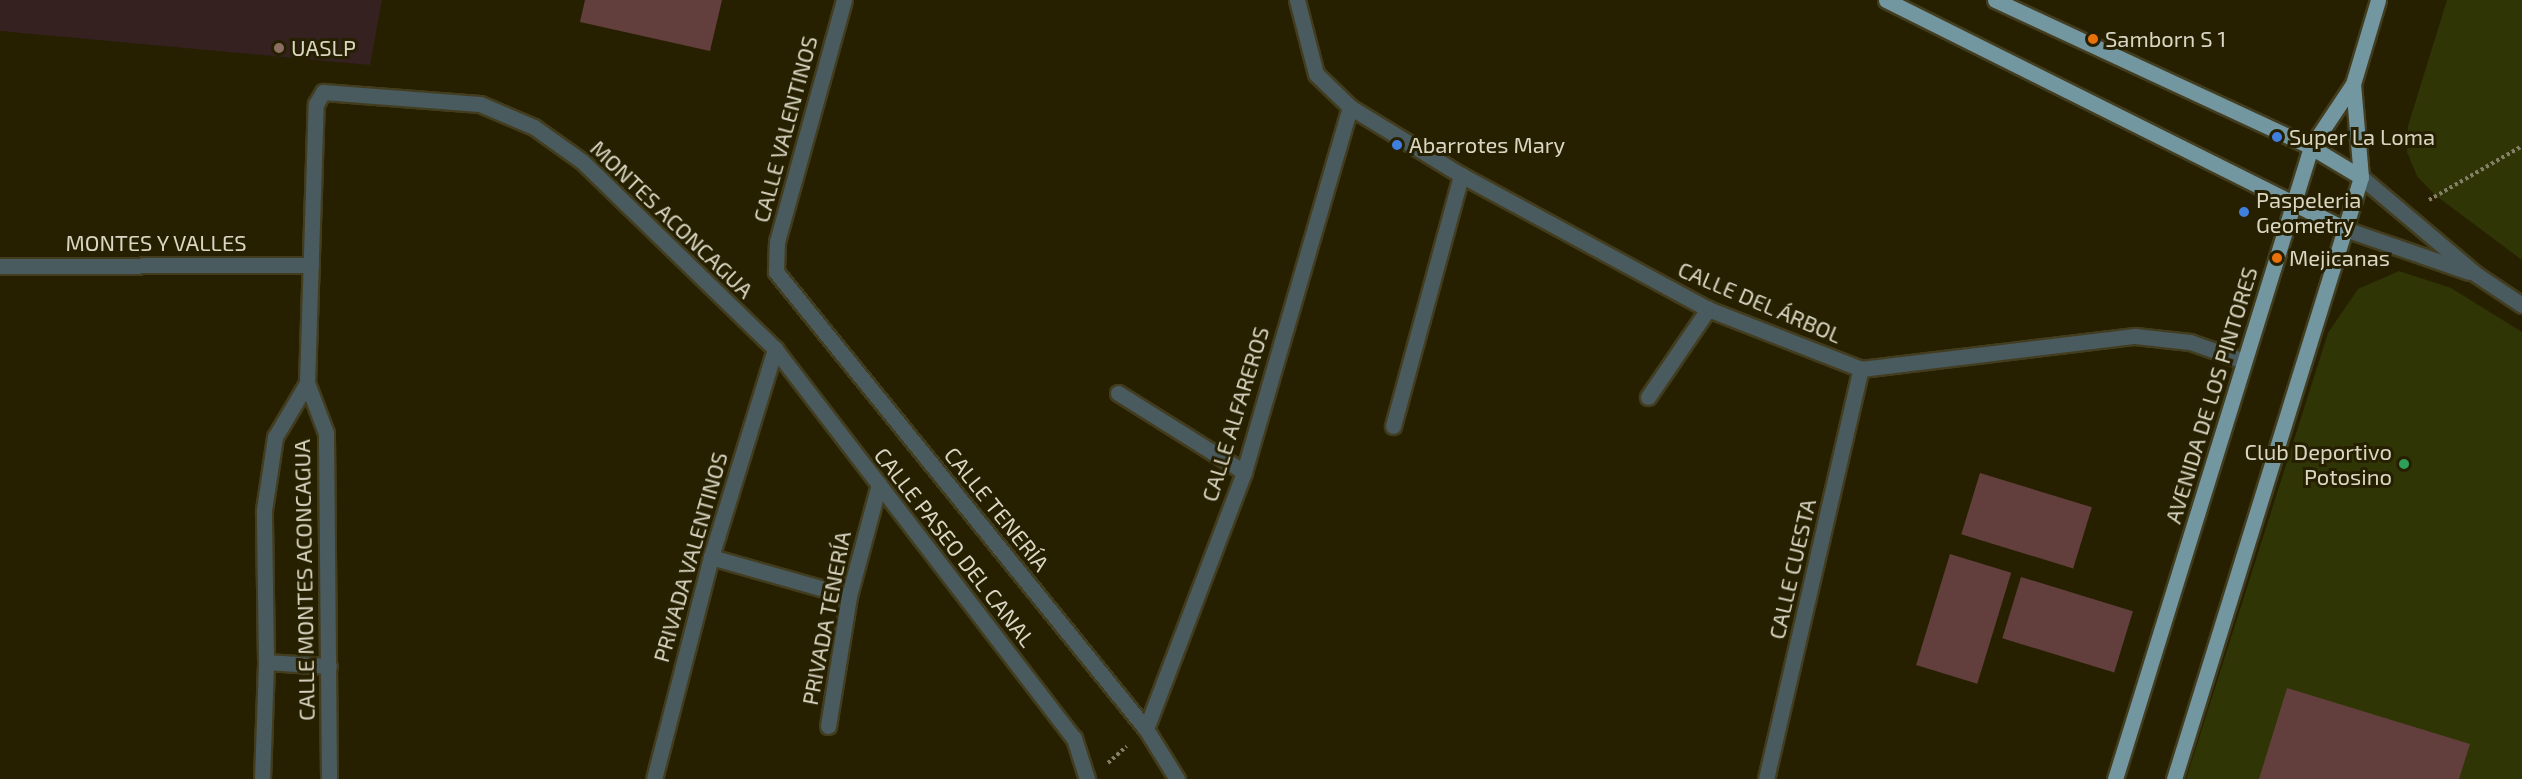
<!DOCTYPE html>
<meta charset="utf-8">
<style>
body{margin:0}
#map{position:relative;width:2522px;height:779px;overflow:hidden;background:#262000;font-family:"Exo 2",sans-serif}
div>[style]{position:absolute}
.education>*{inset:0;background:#342120}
.green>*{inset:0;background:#303506}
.building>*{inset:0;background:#623f3c;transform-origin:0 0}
.path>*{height:4px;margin-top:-2px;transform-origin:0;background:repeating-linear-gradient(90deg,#848067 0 3px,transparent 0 6px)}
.roads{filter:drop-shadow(2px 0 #433d1f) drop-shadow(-2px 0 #433d1f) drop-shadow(0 2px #433d1f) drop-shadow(0 -2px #433d1f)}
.minor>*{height:15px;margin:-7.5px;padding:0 7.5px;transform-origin:7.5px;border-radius:7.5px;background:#4a5b60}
.major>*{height:15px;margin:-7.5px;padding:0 7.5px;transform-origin:7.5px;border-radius:7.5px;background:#7397a1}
.dots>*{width:16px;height:16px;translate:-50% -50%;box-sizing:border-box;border:3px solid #262000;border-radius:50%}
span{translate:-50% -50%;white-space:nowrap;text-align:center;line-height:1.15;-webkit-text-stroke:6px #262000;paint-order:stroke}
.poi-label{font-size:22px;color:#d9d6c4}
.left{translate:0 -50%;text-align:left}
.right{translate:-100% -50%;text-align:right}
.street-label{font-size:22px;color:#d9d6c4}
</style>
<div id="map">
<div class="education">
<div style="clip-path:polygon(0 0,382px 0,370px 65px,0 31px)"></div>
</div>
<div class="green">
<div style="clip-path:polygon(2447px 0,2522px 0,2522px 260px,2435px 195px,2417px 176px,2407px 152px,2408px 126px)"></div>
<div style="clip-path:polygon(2399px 271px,2451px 288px,2522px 332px,2522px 779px,2186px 779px,2328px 333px,2358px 289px)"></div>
</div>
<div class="building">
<div style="clip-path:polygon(585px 0,722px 0,710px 51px,580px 22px)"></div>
<div style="left:1980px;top:473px;width:117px;height:64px;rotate:17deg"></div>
<div style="left:1950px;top:554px;width:64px;height:116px;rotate:17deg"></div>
<div style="left:2021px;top:577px;width:117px;height:64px;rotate:17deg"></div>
<div style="clip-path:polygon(2287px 688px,2470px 744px,2459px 779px,2259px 779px)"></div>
</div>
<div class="path">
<div style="left:2429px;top:200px;width:108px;rotate:-30.1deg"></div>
<div style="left:1108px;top:763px;width:25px;rotate:-42deg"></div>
</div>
<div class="roads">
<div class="minor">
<div style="left:844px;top:0;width:250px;rotate:105.5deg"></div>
<div style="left:777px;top:241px;width:31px;rotate:92deg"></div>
<div style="left:776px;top:272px;width:588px;rotate:51.01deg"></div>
<div style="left:1146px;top:729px;width:59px;rotate:58.2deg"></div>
<div style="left:1297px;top:0;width:76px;rotate:75.6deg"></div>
<div style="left:1316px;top:74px;width:47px;rotate:44.1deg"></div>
<div style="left:1350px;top:107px;width:130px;rotate:31.5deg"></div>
<div style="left:1461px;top:175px;width:281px;rotate:28.5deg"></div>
<div style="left:1708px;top:309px;width:164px;rotate:21.4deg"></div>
<div style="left:1861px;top:369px;width:276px;rotate:-6.9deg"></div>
<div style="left:2135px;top:336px;width:55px;rotate:6.2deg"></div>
<div style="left:2190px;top:342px;width:57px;rotate:19.4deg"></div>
<div style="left:2361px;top:177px;width:152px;rotate:40.2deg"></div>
<div style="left:2477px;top:275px;width:54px;rotate:33.7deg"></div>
<div style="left:2345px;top:229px;width:131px;rotate:19.1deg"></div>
<div style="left:0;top:266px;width:311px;rotate:-0.2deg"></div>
<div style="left:1118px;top:393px;width:149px;rotate:32.1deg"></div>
<div style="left:1648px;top:397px;width:107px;rotate:-55.7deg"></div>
<div style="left:1393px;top:426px;width:260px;rotate:-74.8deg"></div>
<div style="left:711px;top:557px;width:143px;rotate:15.8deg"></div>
<div style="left:266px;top:662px;width:63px;rotate:3.6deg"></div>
<div style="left:828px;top:726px;width:132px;rotate:-80.8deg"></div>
<div style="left:849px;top:596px;width:116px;rotate:-75deg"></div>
<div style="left:1146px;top:729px;width:275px;rotate:-69.1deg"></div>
<div style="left:1244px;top:472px;width:380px;rotate:-73.8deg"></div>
<div style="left:262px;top:779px;width:117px;rotate:-88deg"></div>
<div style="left:266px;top:662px;width:152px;rotate:-90.8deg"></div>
<div style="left:264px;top:510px;width:74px;rotate:-81.4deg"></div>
<div style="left:275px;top:437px;width:63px;rotate:-59.3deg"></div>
<div style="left:329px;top:779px;width:346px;rotate:-90.5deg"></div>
<div style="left:326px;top:433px;width:53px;rotate:-110.8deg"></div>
<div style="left:307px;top:383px;width:279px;rotate:-88.2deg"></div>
<div style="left:316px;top:104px;width:14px;rotate:-60deg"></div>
<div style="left:323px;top:92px;width:157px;rotate:4.4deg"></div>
<div style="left:480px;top:104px;width:59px;rotate:23.1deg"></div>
<div style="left:534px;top:127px;width:60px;rotate:35.5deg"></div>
<div style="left:583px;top:162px;width:268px;rotate:44.2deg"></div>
<div style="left:775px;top:349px;width:491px;rotate:52.5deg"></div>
<div style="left:1074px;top:738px;width:43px;rotate:72.4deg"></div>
<div style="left:654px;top:779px;width:229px;rotate:-75.6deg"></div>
<div style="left:711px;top:557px;width:218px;rotate:-72.9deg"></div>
<div style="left:1766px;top:779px;width:421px;rotate:-77deg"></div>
</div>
<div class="major">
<div style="left:1886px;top:0;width:513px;rotate:26.52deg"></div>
<div style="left:1995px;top:0;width:349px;rotate:24.9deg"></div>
<div style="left:2311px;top:147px;width:58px;rotate:31deg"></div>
<div style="left:2115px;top:779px;width:662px;rotate:-72.77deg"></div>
<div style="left:2311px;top:147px;width:76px;rotate:-56.3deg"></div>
<div style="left:2353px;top:84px;width:88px;rotate:-73.4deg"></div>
<div style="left:2174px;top:779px;width:630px;rotate:-72.74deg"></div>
<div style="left:2361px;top:177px;width:93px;rotate:-94.9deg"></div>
</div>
</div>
<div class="dots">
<div style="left:2093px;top:39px;background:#e8710a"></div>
<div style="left:279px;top:48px;background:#8d6e63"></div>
<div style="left:2277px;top:137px;background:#3f7fe0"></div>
<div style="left:1397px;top:145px;background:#3f7fe0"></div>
<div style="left:2244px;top:212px;background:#3f7fe0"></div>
<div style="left:2277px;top:258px;background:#e8710a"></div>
<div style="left:2404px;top:464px;background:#2e9e5b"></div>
</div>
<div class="poi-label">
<span class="left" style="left:2105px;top:39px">Samborn S 1</span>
<span class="left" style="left:291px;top:48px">UASLP</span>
<span class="left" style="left:2289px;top:137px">Super La Loma</span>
<span class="left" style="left:1409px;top:145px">Abarrotes Mary</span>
<span class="left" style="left:2256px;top:212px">Paspeleria<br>Geometry</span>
<span class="left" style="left:2289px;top:258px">Mejicanas</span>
<span class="right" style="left:2392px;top:464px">Club Deportivo<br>Potosino</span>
</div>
<div class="street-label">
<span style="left:785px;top:129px;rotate:-75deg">CALLE VALENTINOS</span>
<span style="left:672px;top:219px;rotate:44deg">MONTES ACONCAGUA</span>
<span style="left:156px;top:243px">MONTES Y VALLES</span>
<span style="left:1760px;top:302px;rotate:23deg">CALLE DEL ÁRBOL</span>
<span style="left:2211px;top:395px;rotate:-73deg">AVENIDA DE LOS PINTORES</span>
<span style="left:1235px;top:414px;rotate:-73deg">CALLE ALFAREROS</span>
<span style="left:997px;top:509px;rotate:51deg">CALLE TENERÍA</span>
<span style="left:955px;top:547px;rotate:52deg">CALLE PASEO DEL CANAL</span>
<span style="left:690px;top:557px;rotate:-74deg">PRIVADA VALENTINOS</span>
<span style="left:1792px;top:569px;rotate:-77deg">CALLE CUESTA</span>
<span style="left:304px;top:580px;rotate:-91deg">CALLE MONTES ACONCAGUA</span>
<span style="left:826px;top:618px;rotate:-79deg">PRIVADA TENERÍA</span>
</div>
</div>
